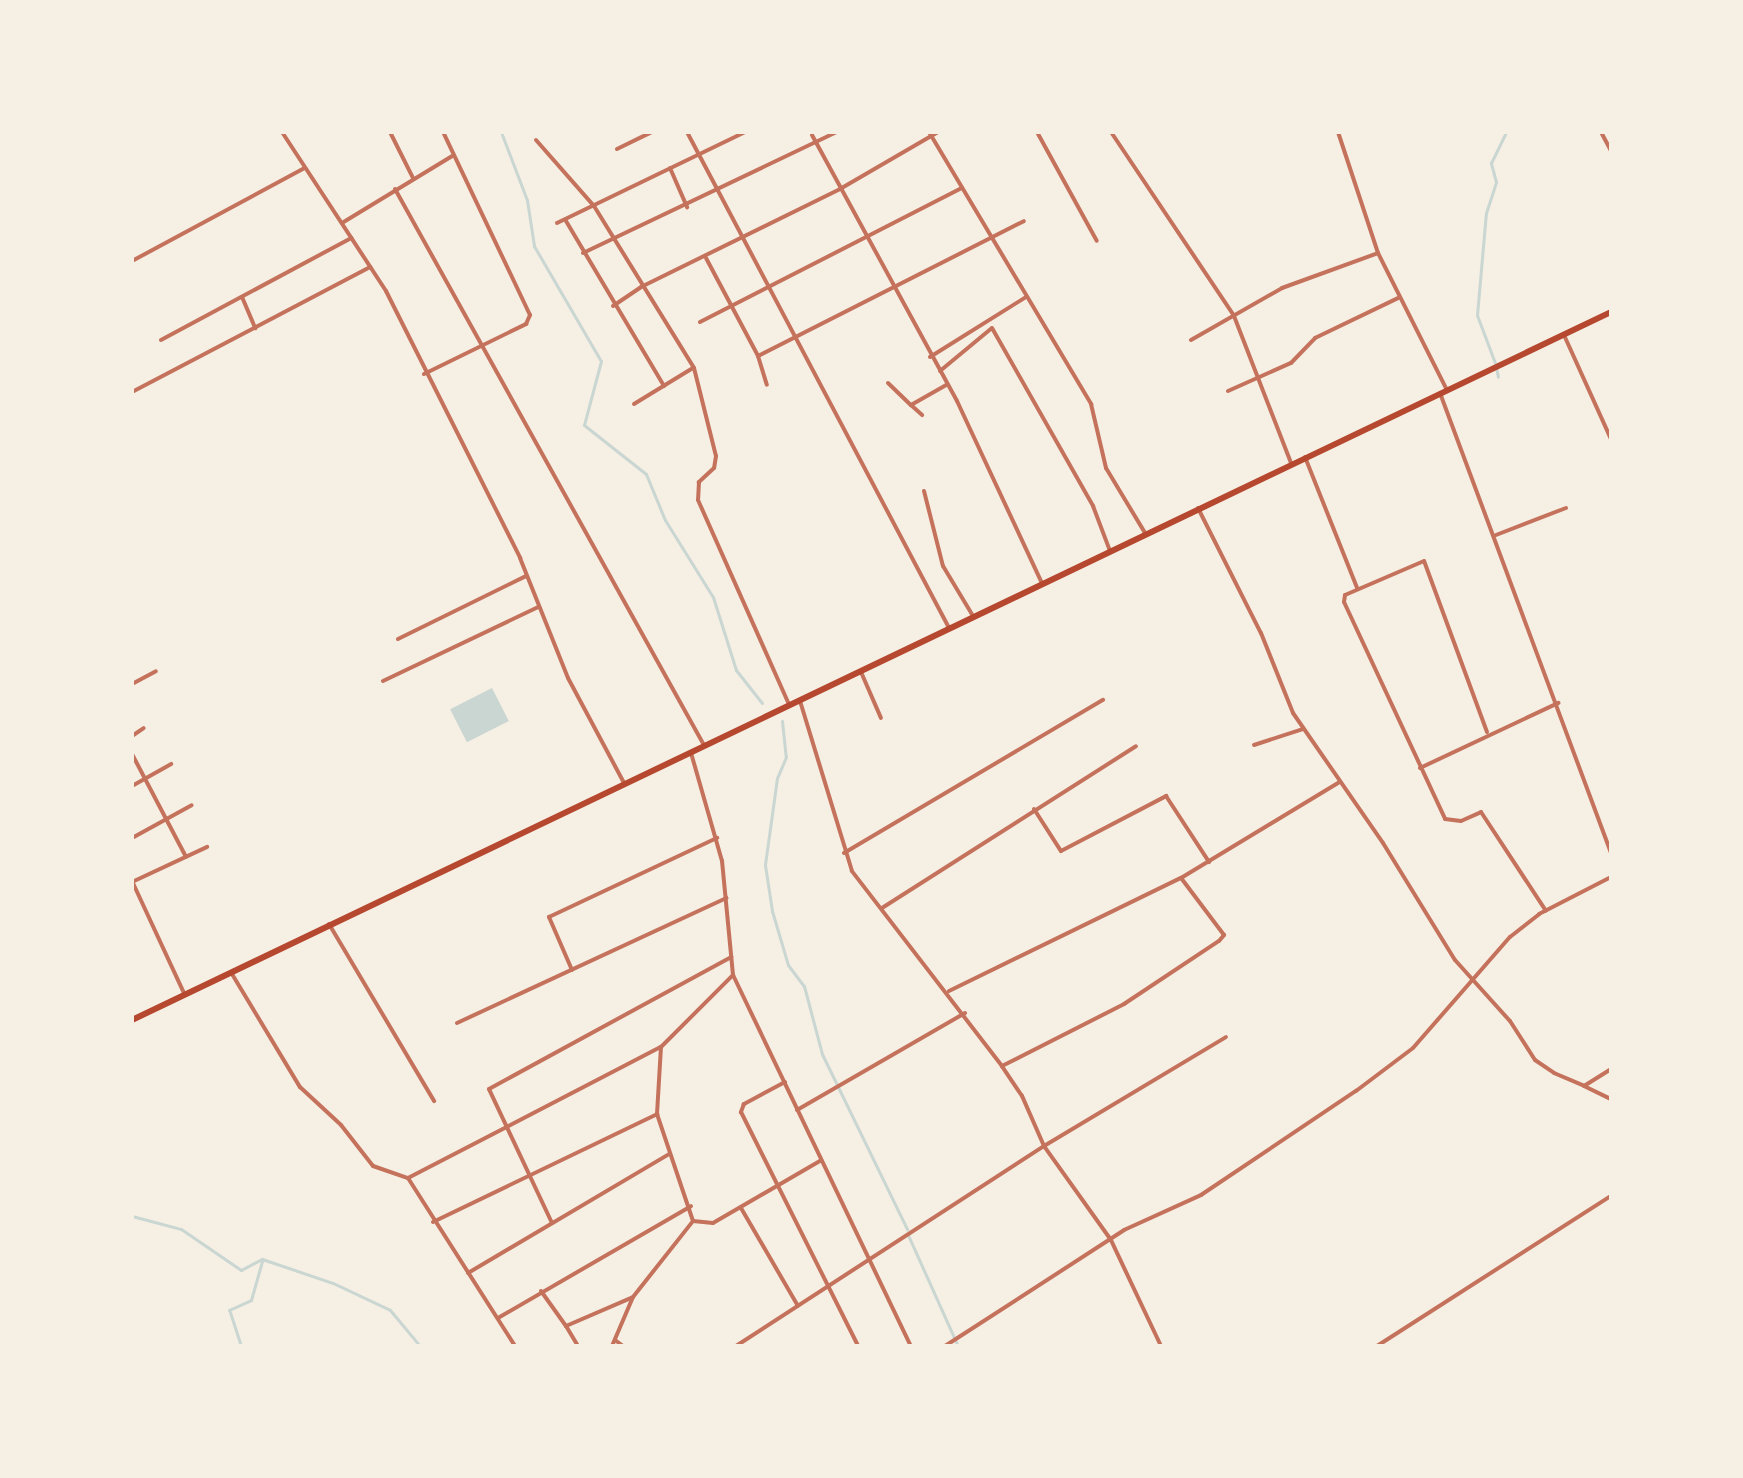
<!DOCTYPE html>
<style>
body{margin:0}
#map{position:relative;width:1743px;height:1478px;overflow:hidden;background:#f6efe4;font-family:Inter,sans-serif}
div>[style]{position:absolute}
.water>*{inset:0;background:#c9d6d2;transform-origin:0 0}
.stream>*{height:3px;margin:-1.5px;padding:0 1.5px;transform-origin:1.5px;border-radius:1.5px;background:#c9d6d2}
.minor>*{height:4px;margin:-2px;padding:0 2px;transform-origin:2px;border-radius:2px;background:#c5725c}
.trunk>*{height:6px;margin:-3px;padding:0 3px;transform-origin:3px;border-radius:3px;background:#b5482f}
span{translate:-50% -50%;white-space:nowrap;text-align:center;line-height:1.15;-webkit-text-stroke:6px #f6efe4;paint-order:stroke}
.frame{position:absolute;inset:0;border:134px solid #f6efe4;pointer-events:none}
</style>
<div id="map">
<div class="water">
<div style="left:492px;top:688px;width:37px;height:47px;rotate:63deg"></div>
</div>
<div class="stream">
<div style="left:501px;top:132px;width:73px;rotate:69.1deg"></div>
<div style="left:527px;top:200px;width:47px;rotate:81.3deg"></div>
<div style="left:534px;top:246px;width:133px;rotate:59.8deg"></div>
<div style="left:601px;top:361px;width:66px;rotate:104.9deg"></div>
<div style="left:584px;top:425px;width:79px;rotate:38.3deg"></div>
<div style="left:646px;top:474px;width:50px;rotate:67.6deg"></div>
<div style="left:665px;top:520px;width:91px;rotate:58.1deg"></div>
<div style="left:713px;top:597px;width:77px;rotate:72.5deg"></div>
<div style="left:736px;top:670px;width:42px;rotate:51.8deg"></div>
<div style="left:1495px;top:363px;width:51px;rotate:-110.6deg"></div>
<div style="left:1477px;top:315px;width:102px;rotate:-85deg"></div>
<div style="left:1486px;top:213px;width:33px;rotate:-72deg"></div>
<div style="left:1496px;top:182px;width:20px;rotate:-105deg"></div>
<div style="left:1491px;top:163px;width:34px;rotate:-64deg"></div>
<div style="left:1496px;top:367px;width:10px;rotate:79deg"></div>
<div style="left:782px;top:721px;width:36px;rotate:84deg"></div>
<div style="left:786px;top:757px;width:23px;rotate:113deg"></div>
<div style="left:777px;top:778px;width:88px;rotate:97.9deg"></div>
<div style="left:765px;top:865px;width:47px;rotate:81.3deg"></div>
<div style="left:772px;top:911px;width:56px;rotate:73.5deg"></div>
<div style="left:788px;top:965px;width:26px;rotate:53deg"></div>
<div style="left:804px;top:986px;width:70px;rotate:75.2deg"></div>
<div style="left:822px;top:1054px;width:195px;rotate:64.1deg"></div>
<div style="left:132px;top:1216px;width:51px;rotate:14.9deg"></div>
<div style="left:181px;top:1229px;width:73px;rotate:34.3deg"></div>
<div style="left:241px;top:1270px;width:24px;rotate:-28deg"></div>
<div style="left:262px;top:1259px;width:75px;rotate:18.7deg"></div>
<div style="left:333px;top:1283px;width:63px;rotate:25.3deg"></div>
<div style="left:390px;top:1310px;width:47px;rotate:50.2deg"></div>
<div style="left:908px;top:1235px;width:122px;rotate:65.8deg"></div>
<div style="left:241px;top:1346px;width:38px;rotate:-108deg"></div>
<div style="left:229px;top:1310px;width:24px;rotate:-24deg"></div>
<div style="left:251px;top:1300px;width:41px;rotate:-74.2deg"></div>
</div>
<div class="minor">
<div style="left:282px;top:132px;width:190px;rotate:56.8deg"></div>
<div style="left:386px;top:291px;width:299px;rotate:63.3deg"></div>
<div style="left:520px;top:558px;width:129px;rotate:68.2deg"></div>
<div style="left:568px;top:678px;width:117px;rotate:61.9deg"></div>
<div style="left:390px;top:132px;width:51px;rotate:63.4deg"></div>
<div style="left:687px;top:132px;width:559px;rotate:62.15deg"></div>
<div style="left:929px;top:132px;width:317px;rotate:59.2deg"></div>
<div style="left:1091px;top:404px;width:66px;rotate:76.8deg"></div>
<div style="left:1106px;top:468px;width:76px;rotate:59deg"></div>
<div style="left:1037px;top:132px;width:124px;rotate:61.2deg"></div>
<div style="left:1111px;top:132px;width:221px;rotate:56.2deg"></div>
<div style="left:1234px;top:316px;width:158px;rotate:68.8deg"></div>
<div style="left:1338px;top:132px;width:127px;rotate:71.7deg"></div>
<div style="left:1378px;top:253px;width:151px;rotate:63.3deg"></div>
<div style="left:1601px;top:132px;width:21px;rotate:62deg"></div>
<div style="left:812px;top:135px;width:303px;rotate:61.4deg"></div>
<div style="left:957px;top:401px;width:201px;rotate:65deg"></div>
<div style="left:536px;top:140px;width:88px;rotate:48.7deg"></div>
<div style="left:594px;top:206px;width:190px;rotate:58.3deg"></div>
<div style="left:694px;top:368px;width:91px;rotate:76deg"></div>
<div style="left:716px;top:456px;width:12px;rotate:99deg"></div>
<div style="left:714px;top:468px;width:21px;rotate:137deg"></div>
<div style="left:699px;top:482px;width:18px;rotate:93deg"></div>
<div style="left:698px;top:500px;width:223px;rotate:66deg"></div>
<div style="left:617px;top:149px;width:39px;rotate:-26deg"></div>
<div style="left:670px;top:168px;width:43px;rotate:66.4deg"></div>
<div style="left:395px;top:189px;width:636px;rotate:60.94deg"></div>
<div style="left:566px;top:221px;width:192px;rotate:59.3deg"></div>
<div style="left:342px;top:223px;width:129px;rotate:-31.3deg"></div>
<div style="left:557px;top:223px;width:209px;rotate:-25.8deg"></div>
<div style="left:583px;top:253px;width:281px;rotate:-25.5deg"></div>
<div style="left:706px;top:258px;width:111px;rotate:62deg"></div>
<div style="left:758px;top:356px;width:30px;rotate:73deg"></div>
<div style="left:132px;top:261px;width:196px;rotate:-28.3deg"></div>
<div style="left:242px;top:297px;width:34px;rotate:67deg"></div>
<div style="left:613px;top:306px;width:34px;rotate:-34deg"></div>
<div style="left:641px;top:287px;width:222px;rotate:-26.2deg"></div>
<div style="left:840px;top:189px;width:113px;rotate:-30.2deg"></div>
<div style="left:700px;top:322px;width:294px;rotate:-27.1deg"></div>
<div style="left:1564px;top:335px;width:114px;rotate:65.7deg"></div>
<div style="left:161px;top:340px;width:216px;rotate:-28.2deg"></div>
<div style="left:1191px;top:340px;width:105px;rotate:-29.7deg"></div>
<div style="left:1282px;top:288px;width:102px;rotate:-20deg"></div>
<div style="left:758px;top:356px;width:298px;rotate:-26.9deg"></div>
<div style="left:930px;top:357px;width:113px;rotate:-32deg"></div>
<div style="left:940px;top:371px;width:67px;rotate:-39.6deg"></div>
<div style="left:992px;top:328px;width:205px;rotate:60.4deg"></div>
<div style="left:1093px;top:506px;width:48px;rotate:69.3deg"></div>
<div style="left:424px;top:374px;width:114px;rotate:-26.1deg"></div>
<div style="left:526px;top:324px;width:10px;rotate:-66deg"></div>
<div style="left:530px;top:315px;width:203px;rotate:-115.4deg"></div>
<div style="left:888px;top:383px;width:32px;rotate:44deg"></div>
<div style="left:911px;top:405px;width:40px;rotate:-29.7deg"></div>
<div style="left:1228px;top:391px;width:69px;rotate:-24deg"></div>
<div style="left:1291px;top:363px;width:35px;rotate:-46deg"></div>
<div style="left:1315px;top:338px;width:92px;rotate:-25.7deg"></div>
<div style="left:132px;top:392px;width:269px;rotate:-27.7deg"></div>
<div style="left:1440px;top:393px;width:491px;rotate:69.6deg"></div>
<div style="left:634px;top:404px;width:69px;rotate:-31.4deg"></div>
<div style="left:911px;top:405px;width:15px;rotate:42deg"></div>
<div style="left:1305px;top:457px;width:141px;rotate:68.3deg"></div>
<div style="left:924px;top:491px;width:77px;rotate:75.8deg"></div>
<div style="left:943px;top:566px;width:58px;rotate:59deg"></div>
<div style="left:1198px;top:508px;width:140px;rotate:63.3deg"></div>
<div style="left:1261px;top:633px;width:86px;rotate:68.2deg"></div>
<div style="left:1293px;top:713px;width:158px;rotate:55.3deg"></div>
<div style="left:1383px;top:843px;width:137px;rotate:58.4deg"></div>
<div style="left:1455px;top:960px;width:82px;rotate:48deg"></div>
<div style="left:1510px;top:1021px;width:46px;rotate:57.3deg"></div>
<div style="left:1535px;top:1060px;width:23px;rotate:34deg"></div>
<div style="left:1554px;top:1073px;width:33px;rotate:23deg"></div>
<div style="left:1584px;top:1086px;width:32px;rotate:-32deg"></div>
<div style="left:1496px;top:535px;width:75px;rotate:-21.1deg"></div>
<div style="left:398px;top:639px;width:143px;rotate:-26.2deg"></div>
<div style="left:861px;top:672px;width:50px;rotate:66.5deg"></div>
<div style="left:383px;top:681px;width:172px;rotate:-25.5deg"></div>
<div style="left:132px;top:684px;width:27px;rotate:-28deg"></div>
<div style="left:1487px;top:732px;width:182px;rotate:-110.2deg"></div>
<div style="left:1424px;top:561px;width:86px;rotate:156.7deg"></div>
<div style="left:1345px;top:595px;width:7px;rotate:98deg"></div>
<div style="left:1344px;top:602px;width:239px;rotate:65deg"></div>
<div style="left:1445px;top:819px;width:16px;rotate:7deg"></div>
<div style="left:1461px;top:821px;width:22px;rotate:-24deg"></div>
<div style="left:1481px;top:812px;width:118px;rotate:56.7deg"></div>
<div style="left:132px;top:736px;width:14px;rotate:-34deg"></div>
<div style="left:1254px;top:745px;width:52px;rotate:-18.1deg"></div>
<div style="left:132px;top:754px;width:116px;rotate:62.3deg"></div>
<div style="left:1420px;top:768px;width:153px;rotate:-25.2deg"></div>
<div style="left:132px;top:786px;width:45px;rotate:-29.4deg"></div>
<div style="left:1034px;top:809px;width:50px;rotate:57.3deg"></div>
<div style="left:1061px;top:851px;width:119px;rotate:-27.6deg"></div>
<div style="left:1166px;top:796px;width:79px;rotate:56.9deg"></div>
<div style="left:132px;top:838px;width:68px;rotate:-28.8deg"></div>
<div style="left:844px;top:853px;width:301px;rotate:-30.6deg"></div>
<div style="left:132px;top:881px;width:126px;rotate:65.1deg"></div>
<div style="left:132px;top:882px;width:83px;rotate:-25deg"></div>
<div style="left:882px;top:908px;width:301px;rotate:-32.5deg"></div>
<div style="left:329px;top:924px;width:206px;rotate:59.3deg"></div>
<div style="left:572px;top:970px;width:58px;rotate:-113.5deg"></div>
<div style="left:549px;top:917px;width:186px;rotate:-25.2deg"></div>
<div style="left:232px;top:974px;width:132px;rotate:59deg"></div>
<div style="left:300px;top:1087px;width:56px;rotate:42.8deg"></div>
<div style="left:341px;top:1125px;width:52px;rotate:52deg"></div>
<div style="left:373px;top:1166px;width:37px;rotate:19deg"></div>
<div style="left:408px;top:1178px;width:199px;rotate:57.5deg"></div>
<div style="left:733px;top:975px;width:411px;rotate:64.4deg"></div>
<div style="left:949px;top:991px;width:258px;rotate:-26deg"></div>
<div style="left:1181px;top:878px;width:184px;rotate:-31.2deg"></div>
<div style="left:457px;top:1023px;width:297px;rotate:-24.9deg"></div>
<div style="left:1002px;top:1066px;width:137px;rotate:-26.9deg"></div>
<div style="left:1124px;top:1004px;width:114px;rotate:-33.6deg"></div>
<div style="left:1219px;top:941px;width:8px;rotate:-50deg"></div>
<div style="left:1224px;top:935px;width:71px;rotate:-127deg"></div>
<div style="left:785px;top:1082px;width:47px;rotate:151.8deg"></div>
<div style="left:744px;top:1104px;width:9px;rotate:111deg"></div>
<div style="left:741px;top:1112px;width:262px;rotate:63.4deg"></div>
<div style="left:1584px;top:1086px;width:30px;rotate:26deg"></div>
<div style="left:797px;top:1110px;width:194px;rotate:-30deg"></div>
<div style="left:408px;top:1178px;width:285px;rotate:-27.4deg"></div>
<div style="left:741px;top:1208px;width:113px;rotate:59.8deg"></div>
<div style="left:693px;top:1221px;width:20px;rotate:6deg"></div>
<div style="left:713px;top:1223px;width:124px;rotate:-30.1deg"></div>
<div style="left:433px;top:1222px;width:249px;rotate:-25.7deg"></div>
<div style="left:552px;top:1223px;width:148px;rotate:-115.2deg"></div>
<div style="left:489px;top:1089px;width:276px;rotate:-28.6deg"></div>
<div style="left:468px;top:1273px;width:234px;rotate:-30.6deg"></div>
<div style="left:541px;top:1291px;width:43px;rotate:54.5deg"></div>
<div style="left:498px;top:1318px;width:223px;rotate:-30.1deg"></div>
<div style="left:615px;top:1340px;width:10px;rotate:37deg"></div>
<div style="left:578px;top:1346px;width:23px;rotate:-121deg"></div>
<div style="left:566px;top:1326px;width:71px;rotate:-23.3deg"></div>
<div style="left:612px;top:1346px;width:53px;rotate:-66.8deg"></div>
<div style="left:633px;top:1297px;width:97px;rotate:-51.7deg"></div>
<div style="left:693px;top:1221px;width:113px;rotate:-108.6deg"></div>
<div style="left:657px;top:1114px;width:67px;rotate:-86.6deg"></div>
<div style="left:661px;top:1047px;width:102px;rotate:-45deg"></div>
<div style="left:733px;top:975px;width:115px;rotate:-95.5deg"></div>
<div style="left:722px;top:861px;width:112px;rotate:-106deg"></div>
<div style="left:736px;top:1346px;width:367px;rotate:-33deg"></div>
<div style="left:1044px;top:1146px;width:55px;rotate:-113.7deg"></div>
<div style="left:1022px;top:1096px;width:36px;rotate:-124deg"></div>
<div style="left:1002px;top:1066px;width:246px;rotate:-127.6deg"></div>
<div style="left:852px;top:871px;width:178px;rotate:-107deg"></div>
<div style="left:945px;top:1346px;width:213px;rotate:-32.9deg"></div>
<div style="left:1124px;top:1230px;width:85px;rotate:-24.4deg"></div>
<div style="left:1201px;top:1195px;width:187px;rotate:-33.9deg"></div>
<div style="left:1356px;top:1091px;width:71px;rotate:-37deg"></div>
<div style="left:1413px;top:1048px;width:147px;rotate:-48.9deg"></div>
<div style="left:1510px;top:937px;width:37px;rotate:-38deg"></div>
<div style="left:1539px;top:914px;width:81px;rotate:-27.2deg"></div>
<div style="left:1161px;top:1346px;width:117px;rotate:-115.3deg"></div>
<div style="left:1111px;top:1240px;width:115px;rotate:-125.5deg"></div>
<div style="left:1044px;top:1146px;width:212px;rotate:-30.9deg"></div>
<div style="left:1377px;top:1346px;width:278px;rotate:-32.7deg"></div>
</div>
<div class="trunk">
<div style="left:132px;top:1020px;width:1640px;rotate:-25.58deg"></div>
</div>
<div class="frame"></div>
</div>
